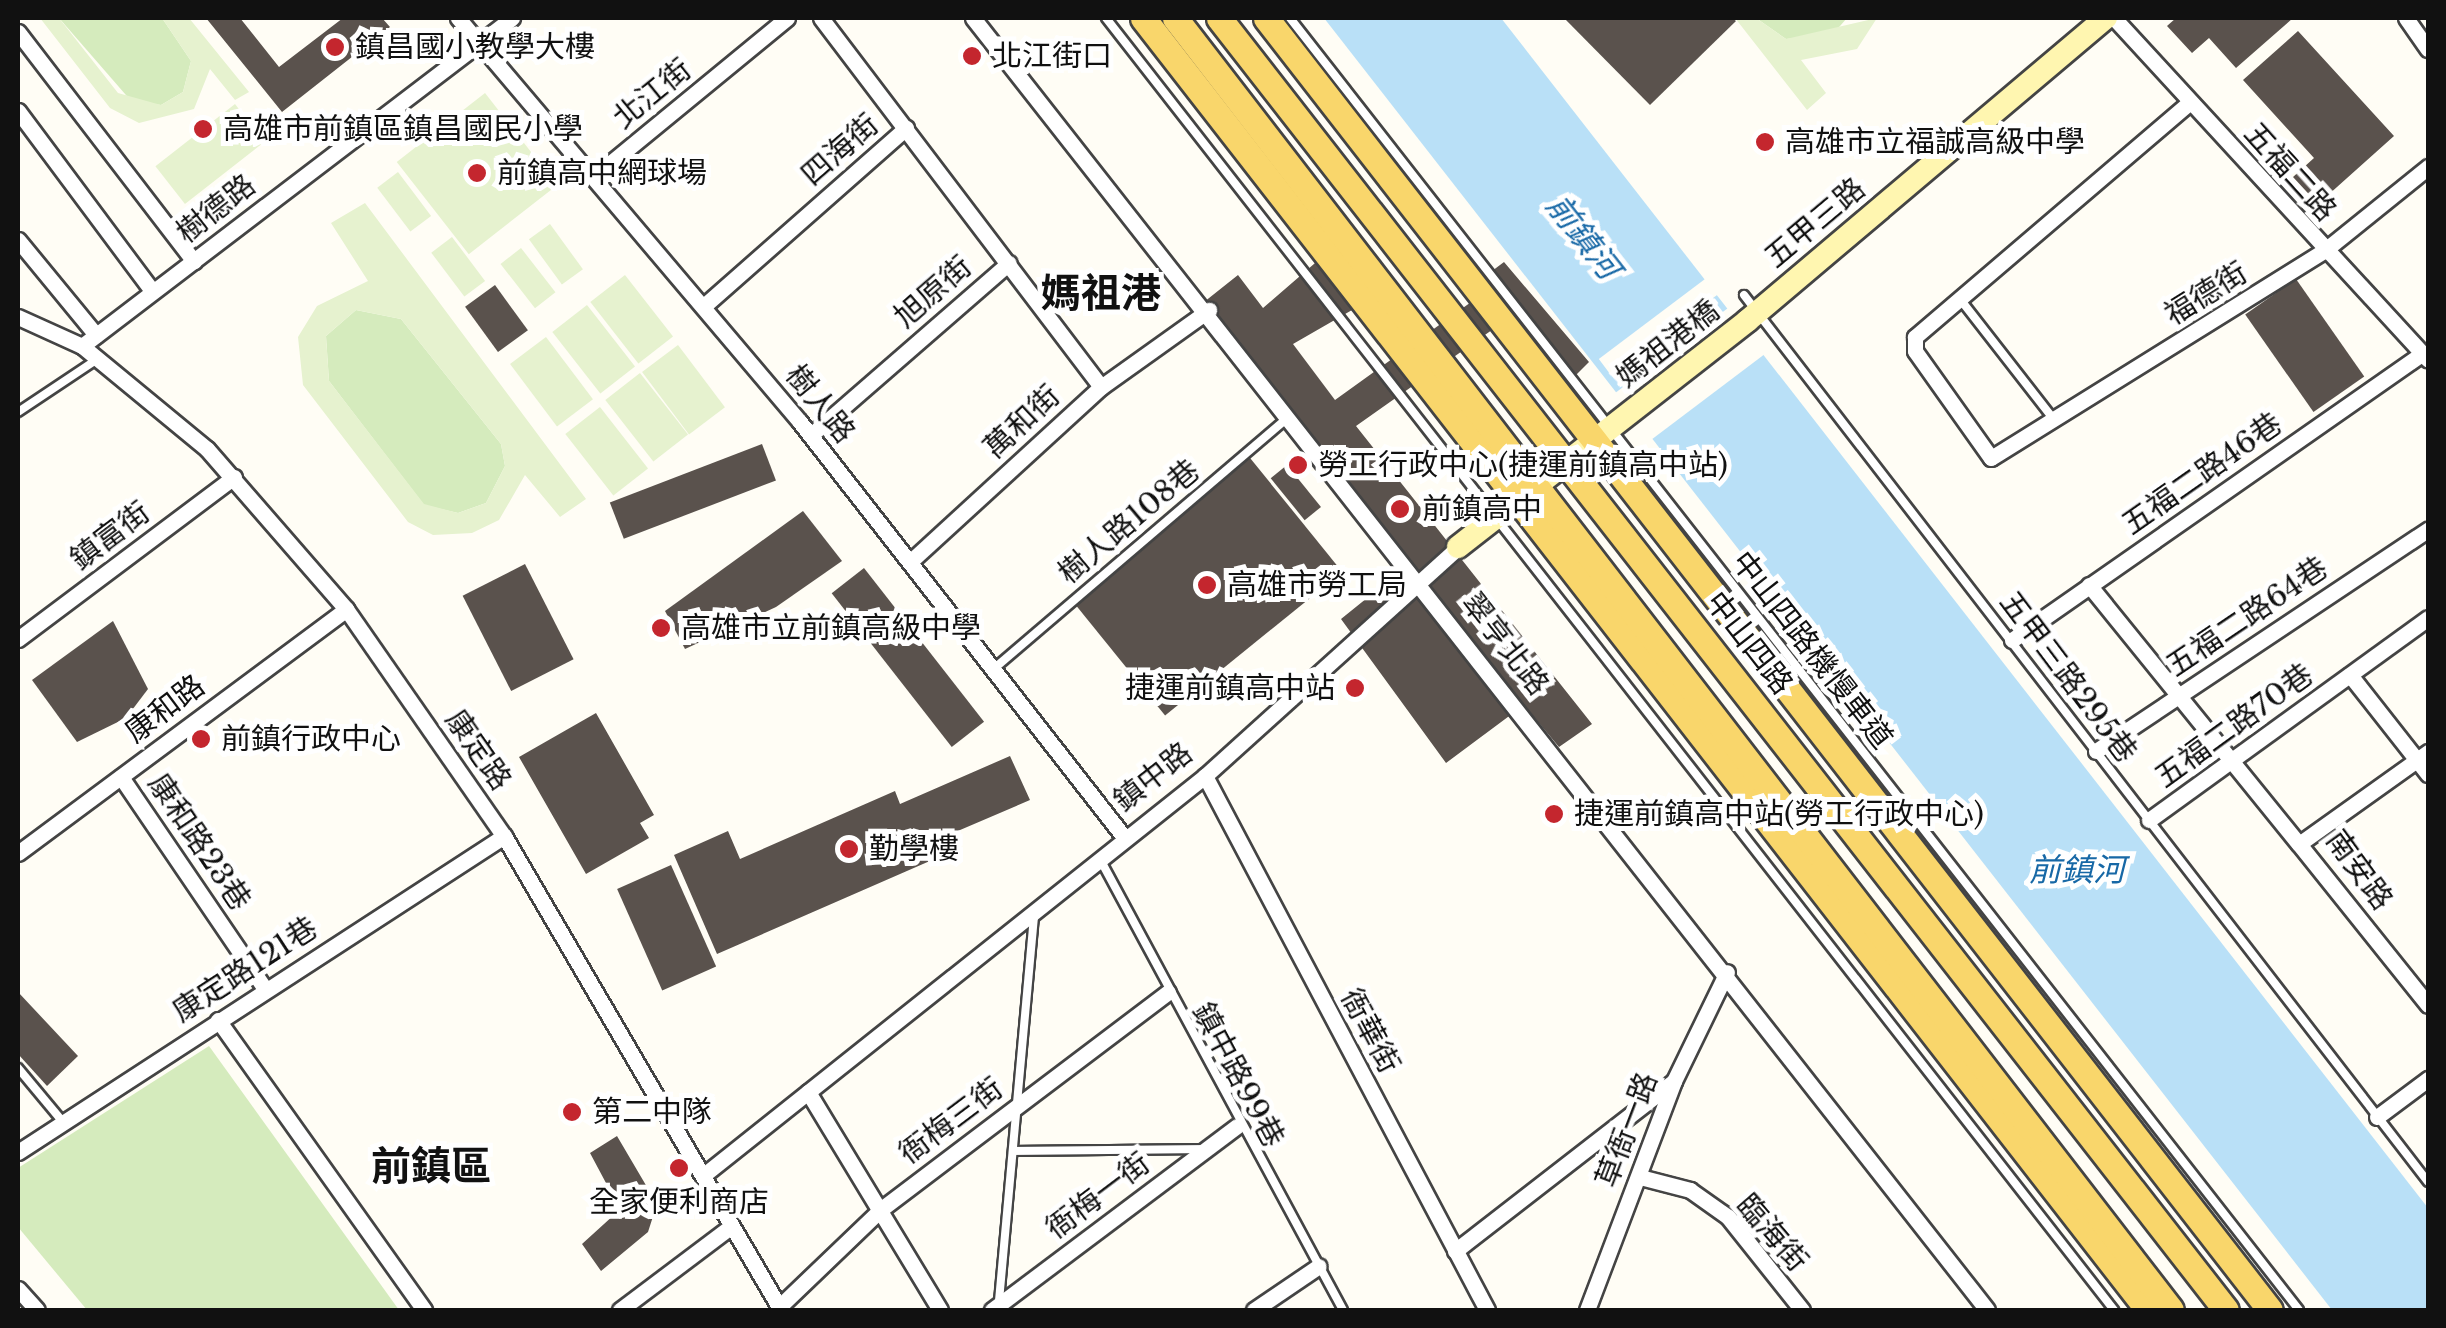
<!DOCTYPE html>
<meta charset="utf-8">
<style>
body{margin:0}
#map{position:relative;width:2446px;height:1328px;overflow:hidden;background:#fffdf5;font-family:"Libre Baskerville","Noto Sans TC",serif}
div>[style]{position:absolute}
.green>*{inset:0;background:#d5ebbd}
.pitch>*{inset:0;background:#e6f2cf;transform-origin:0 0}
.water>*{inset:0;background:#b9e0f7}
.pier>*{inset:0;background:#fffdf5;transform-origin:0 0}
.building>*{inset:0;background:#5a524d;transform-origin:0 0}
.roads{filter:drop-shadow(2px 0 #444) drop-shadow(-2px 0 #444) drop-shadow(0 2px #444) drop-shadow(0 -2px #444)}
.service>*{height:8px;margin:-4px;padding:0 4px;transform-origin:4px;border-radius:4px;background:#fff}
.minor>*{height:15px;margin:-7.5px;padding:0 7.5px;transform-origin:7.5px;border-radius:7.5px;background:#fff}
.secondary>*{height:22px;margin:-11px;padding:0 11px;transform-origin:11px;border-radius:11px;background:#fff6b0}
.primary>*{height:25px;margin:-12.5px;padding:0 12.5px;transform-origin:12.5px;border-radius:12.5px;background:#f9d66b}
.dots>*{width:28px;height:28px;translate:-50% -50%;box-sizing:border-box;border:5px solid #fff;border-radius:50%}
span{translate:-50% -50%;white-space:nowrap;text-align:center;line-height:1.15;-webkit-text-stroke:10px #fff;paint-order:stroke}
.poi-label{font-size:30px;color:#111}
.left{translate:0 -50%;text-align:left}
.right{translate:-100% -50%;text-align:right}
.street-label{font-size:30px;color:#111}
.water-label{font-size:32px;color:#1768a6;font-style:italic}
.district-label{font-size:40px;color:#111;font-weight:700}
.frame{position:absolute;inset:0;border:20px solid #111;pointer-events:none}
</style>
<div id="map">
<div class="green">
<div style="clip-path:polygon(59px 18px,162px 18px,191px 61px,183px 92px,161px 105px,132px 102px)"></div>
<div style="clip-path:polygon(1756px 18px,1847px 18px,1833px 34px,1786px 39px)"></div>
<div style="clip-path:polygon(356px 310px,401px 319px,501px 444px,505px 466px,486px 503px,458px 513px,424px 505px,329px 381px,326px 336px)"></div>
<div style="clip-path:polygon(209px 1046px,399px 1310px,87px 1310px,18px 1227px,18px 1168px)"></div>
</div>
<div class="pitch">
<div style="clip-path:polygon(40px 18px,59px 18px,118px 93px,161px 105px,183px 92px,191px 61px,162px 18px,189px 18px,249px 92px,235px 100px,210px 69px,194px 109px,139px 123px,110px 108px)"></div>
<div style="clip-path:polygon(1735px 18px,1756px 18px,1786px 39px,1877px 18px,1857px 49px,1801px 60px,1826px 93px,1807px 110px)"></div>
<div style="left:485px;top:93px;width:117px;height:112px;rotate:52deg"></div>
<div style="left:235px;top:104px;width:48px;height:101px;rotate:52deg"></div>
<div style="left:398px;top:172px;width:55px;height:26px;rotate:53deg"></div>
<div style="clip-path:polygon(evenodd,365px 203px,586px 499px,560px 517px,525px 475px,499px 520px,472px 533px,433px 535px,408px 522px,303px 385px,298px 337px,317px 306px,368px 281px,331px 223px,365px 203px,356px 310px,401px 319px,501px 444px,505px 466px,486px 503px,458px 513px,424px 504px,329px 381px,326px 336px,356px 310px)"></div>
<div style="left:550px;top:224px;width:56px;height:26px;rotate:54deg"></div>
<div style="left:452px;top:237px;width:55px;height:26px;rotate:53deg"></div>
<div style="left:521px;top:248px;width:56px;height:26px;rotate:52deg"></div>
<div style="left:625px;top:275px;width:78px;height:44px;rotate:52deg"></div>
<div style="left:587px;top:305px;width:78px;height:44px;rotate:52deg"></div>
<div style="left:546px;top:337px;width:78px;height:45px;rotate:53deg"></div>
<div style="left:678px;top:345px;width:78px;height:45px;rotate:53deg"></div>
<div style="left:640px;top:373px;width:78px;height:44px;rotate:52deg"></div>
<div style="left:600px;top:407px;width:78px;height:44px;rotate:52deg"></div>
</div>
<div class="water">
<div style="clip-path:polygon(1324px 18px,1501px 18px,2428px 1208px,2428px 1310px,2332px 1310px)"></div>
</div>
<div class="pier">
<div style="left:1709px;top:276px;width:20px;height:138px;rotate:53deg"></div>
<div style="left:1732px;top:305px;width:59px;height:148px;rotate:53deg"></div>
</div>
<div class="building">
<div style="clip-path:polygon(206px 18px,240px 18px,279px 67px,343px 18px,382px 18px,390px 27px,282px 112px)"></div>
<div style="clip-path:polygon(1564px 18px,1732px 18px,1736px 21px,1650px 105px)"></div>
<div style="clip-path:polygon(2176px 18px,2293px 18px,2236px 68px,2209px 38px,2192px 53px,2167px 26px)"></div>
<div style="clip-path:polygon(2298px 31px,2394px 136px,2318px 204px,2293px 177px,2314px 158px,2243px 80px)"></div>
<div style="clip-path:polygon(1322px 257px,1359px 306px,1293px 344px,1335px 400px,1492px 287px,1484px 277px,1504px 262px,1589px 362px,1566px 385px,1499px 325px,1356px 426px,1592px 724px,1559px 747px,1524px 705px,1446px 763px,1341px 619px,1403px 569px,1312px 449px,1304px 455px,1248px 383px,1255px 377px,1199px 306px,1238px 275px,1263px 308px)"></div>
<div style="left:2296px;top:279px;width:119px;height:62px;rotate:55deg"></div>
<div style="left:495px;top:285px;width:56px;height:37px;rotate:54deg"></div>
<div style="left:762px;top:444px;width:39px;height:163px;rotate:69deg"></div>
<div style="left:1246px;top:453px;width:153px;height:228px;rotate:51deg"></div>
<div style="left:1287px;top:465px;width:54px;height:21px;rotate:51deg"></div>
<div style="clip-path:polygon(803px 511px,842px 561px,776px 607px,685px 649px,665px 611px)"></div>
<div style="left:525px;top:564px;width:107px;height:70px;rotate:63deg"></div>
<div style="left:864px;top:568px;width:195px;height:41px;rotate:52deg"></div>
<div style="clip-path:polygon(113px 621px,148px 689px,126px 718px,77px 742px,32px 680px)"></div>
<div style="clip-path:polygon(596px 713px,654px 815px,640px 823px,649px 838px,586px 874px,519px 757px)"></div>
<div style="clip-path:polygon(1010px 756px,1030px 800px,932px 842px,939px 857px,717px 954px,674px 855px,728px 831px,740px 859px,895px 791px,900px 804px)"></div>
<div style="left:671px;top:865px;width:111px;height:59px;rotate:66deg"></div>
<div style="clip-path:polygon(18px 992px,78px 1056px,47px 1086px,18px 1054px)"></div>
<div style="clip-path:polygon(617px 1136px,657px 1204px,648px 1232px,601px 1271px,582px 1244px,615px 1214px,614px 1198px,590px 1153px)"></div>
</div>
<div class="roads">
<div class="service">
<div style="left:1106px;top:18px;width:1639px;rotate:52.04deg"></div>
<div style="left:1290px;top:18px;width:1639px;rotate:52.01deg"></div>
<div style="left:1744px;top:295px;width:1120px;rotate:52.36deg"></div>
<div style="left:1960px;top:299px;width:155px;rotate:52.1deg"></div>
<div style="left:18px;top:412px;width:97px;rotate:-33.7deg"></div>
<div style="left:997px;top:666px;width:380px;rotate:-40.5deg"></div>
<div style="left:1101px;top:861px;width:510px;rotate:61.68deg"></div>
<div style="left:18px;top:1068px;width:70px;rotate:50.2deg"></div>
<div style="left:1014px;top:1151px;width:190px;rotate:-0.6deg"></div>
<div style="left:999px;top:1301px;width:386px;rotate:-84.8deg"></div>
</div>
<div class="minor">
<div style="left:458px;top:18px;width:529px;rotate:49.75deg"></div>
<div style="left:800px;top:422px;width:526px;rotate:52.02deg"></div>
<div style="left:821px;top:18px;width:463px;rotate:52.8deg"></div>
<div style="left:973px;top:18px;width:1642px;rotate:51.87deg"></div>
<div style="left:2114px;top:18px;width:464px;rotate:47.4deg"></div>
<div style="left:2406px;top:18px;width:38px;rotate:55deg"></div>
<div style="left:18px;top:32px;width:289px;rotate:52.5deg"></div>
<div style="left:2190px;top:102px;width:362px;rotate:139.5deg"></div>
<div style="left:1915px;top:337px;width:14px;rotate:90deg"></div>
<div style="left:1915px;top:351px;width:131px;rotate:54.6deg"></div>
<div style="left:1991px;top:458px;width:392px;rotate:-31.9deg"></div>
<div style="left:2324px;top:251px;width:134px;rotate:-38.9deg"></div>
<div style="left:18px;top:111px;width:224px;rotate:53.3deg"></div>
<div style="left:597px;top:174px;width:246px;rotate:-39.4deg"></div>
<div style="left:18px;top:240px;width:123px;rotate:50.6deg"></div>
<div style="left:705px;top:305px;width:268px;rotate:-41.4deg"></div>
<div style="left:18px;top:317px;width:70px;rotate:24.4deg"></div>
<div style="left:82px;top:346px;width:162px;rotate:39.5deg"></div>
<div style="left:207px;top:449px;width:212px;rotate:49deg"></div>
<div style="left:346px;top:609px;width:277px;rotate:55.2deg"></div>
<div style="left:504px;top:836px;width:549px;rotate:59.7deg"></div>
<div style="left:82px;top:346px;width:541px;rotate:-37.34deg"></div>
<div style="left:811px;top:435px;width:262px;rotate:-41deg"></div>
<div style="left:911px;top:561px;width:258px;rotate:-42.5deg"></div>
<div style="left:1101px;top:387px;width:133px;rotate:-35.5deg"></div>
<div style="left:2089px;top:585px;width:333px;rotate:51deg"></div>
<div style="left:18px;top:639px;width:270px;rotate:-36.9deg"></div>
<div style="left:2012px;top:640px;width:501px;rotate:-34.93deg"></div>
<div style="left:2350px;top:675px;width:126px;rotate:51.8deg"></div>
<div style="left:2096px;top:751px;width:399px;rotate:-33.7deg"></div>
<div style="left:2428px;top:752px;width:158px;rotate:144.5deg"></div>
<div style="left:2299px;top:844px;width:206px;rotate:51.3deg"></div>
<div style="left:1205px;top:776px;width:604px;rotate:62.16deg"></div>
<div style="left:121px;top:777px;width:256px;rotate:55.8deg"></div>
<div style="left:2149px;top:820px;width:344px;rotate:-35.9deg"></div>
<div style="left:18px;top:853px;width:409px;rotate:-36.6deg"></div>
<div style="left:218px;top:1020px;width:356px;rotate:54.6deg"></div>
<div style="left:808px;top:1092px;width:255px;rotate:58.8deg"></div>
<div style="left:2377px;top:1117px;width:64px;rotate:-36.7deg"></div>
<div style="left:18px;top:1152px;width:580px;rotate:-33.03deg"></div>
<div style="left:705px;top:1174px;width:639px;rotate:-38.52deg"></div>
<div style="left:1205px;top:776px;width:341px;rotate:-42.1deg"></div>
<div style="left:1640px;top:1177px;width:52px;rotate:14.6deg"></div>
<div style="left:1690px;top:1190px;width:47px;rotate:35.4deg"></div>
<div style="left:1728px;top:1217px;width:119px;rotate:51.5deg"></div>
<div style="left:1455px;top:1251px;width:277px;rotate:-37.8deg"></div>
<div style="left:18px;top:1289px;width:28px;rotate:48deg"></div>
<div style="left:779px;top:1307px;width:140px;rotate:-43.8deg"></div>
<div style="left:880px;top:1210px;width:361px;rotate:-37.1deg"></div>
<div style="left:620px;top:1310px;width:138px;rotate:-37deg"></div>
<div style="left:992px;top:1310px;width:306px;rotate:-36.9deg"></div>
<div style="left:1254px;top:1310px;width:78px;rotate:-34.1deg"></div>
<div style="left:1587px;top:1310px;width:245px;rotate:-69.2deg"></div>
<div style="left:1674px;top:1081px;width:121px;rotate:-64.1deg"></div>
</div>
<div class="secondary">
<div style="left:1458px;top:547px;width:367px;rotate:-38deg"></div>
<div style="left:1747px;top:321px;width:470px;rotate:-40.2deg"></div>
</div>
<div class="primary">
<div style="left:1143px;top:18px;width:1637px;rotate:52.12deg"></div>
<div style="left:1175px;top:18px;width:1631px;rotate:52.37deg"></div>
<div style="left:1219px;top:18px;width:1638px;rotate:52.07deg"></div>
<div style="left:1266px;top:18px;width:1636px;rotate:52.15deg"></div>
</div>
</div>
<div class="dots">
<div style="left:335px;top:47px;background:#c4262e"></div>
<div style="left:972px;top:56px;background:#c4262e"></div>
<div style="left:203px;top:129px;background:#c4262e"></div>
<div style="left:1765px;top:142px;background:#c4262e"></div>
<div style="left:477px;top:173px;background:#c4262e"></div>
<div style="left:1298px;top:465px;background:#c4262e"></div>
<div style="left:1400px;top:509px;background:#c4262e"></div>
<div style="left:1207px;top:585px;background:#c4262e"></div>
<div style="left:661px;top:628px;background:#c4262e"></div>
<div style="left:1355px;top:688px;background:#c4262e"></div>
<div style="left:201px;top:739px;background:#c4262e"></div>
<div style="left:1554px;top:814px;background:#c4262e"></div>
<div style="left:849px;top:849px;background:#c4262e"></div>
<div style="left:572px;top:1112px;background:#c4262e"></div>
<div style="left:679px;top:1168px;background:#c4262e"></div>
</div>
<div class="poi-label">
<span class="left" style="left:355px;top:47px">鎮昌國小教學大樓</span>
<span class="left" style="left:992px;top:56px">北江街口</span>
<span class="left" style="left:223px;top:129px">高雄市前鎮區鎮昌國民小學</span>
<span class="left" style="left:1785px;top:142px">高雄市立福誠高級中學</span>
<span class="left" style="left:497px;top:173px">前鎮高中網球場</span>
<span class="left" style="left:1318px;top:465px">勞工行政中心(捷運前鎮高中站)</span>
<span class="left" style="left:1422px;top:509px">前鎮高中</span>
<span class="left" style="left:1227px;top:585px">高雄市勞工局</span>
<span class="left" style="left:681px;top:628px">高雄市立前鎮高級中學</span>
<span class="right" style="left:1335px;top:688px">捷運前鎮高中站</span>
<span class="left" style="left:221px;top:739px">前鎮行政中心</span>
<span class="left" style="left:1574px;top:814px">捷運前鎮高中站(勞工行政中心)</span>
<span class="left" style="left:869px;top:849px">勤學樓</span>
<span class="left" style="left:592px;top:1112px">第二中隊</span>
<span style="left:679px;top:1202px">全家便利商店</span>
</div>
<div class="street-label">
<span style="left:652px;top:94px;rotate:-39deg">北江街</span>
<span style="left:840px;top:150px;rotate:-41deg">四海街</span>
<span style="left:2290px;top:172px;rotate:48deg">五福二路</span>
<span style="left:216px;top:209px;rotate:-38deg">樹德路</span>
<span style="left:1815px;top:223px;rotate:-40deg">五甲三路</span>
<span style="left:933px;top:292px;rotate:-41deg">旭原街</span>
<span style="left:2206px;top:294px;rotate:-32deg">福德街</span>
<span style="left:1668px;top:344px;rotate:-38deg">媽祖港橋</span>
<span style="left:820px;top:404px;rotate:51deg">樹人路</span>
<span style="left:1022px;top:422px;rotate:-43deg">萬和街</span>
<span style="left:2202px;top:474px;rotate:-35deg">五福二路46巷</span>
<span style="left:1129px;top:522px;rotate:-40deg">樹人路108巷</span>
<span style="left:110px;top:536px;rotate:-37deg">鎮富街</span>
<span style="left:2247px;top:617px;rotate:-34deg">五福二路64巷</span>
<span style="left:1749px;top:643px;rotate:52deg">中山四路</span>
<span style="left:1505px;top:644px;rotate:52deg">翠亨北路</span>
<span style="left:1812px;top:650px;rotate:52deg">中山四路機慢車道</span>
<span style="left:2068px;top:677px;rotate:53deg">五甲三路295巷</span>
<span style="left:165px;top:709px;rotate:-37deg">康和路</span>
<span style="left:2234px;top:726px;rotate:-36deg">五福二路70巷</span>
<span style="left:478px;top:750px;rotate:55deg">康定路</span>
<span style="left:1153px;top:777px;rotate:-38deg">鎮中路</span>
<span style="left:199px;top:842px;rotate:56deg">康和路23巷</span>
<span style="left:2359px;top:870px;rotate:54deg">南安路</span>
<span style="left:245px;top:970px;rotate:-33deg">康定路121巷</span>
<span style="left:1370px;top:1031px;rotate:62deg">衙華街</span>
<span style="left:1238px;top:1075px;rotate:62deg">鎮中路99巷</span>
<span style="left:951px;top:1121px;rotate:-37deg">衙梅三街</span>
<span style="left:1627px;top:1130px;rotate:-69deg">草衙一路</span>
<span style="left:1098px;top:1196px;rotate:-37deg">衙梅一街</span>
<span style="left:1772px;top:1233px;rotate:49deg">臨海街</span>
</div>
<div class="water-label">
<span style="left:1583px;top:237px;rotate:52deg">前鎮河</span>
<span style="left:2077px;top:870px">前鎮河</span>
</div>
<div class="district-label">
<span style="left:1101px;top:293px">媽祖港</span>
<span style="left:431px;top:1166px">前鎮區</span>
</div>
<div class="frame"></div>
</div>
